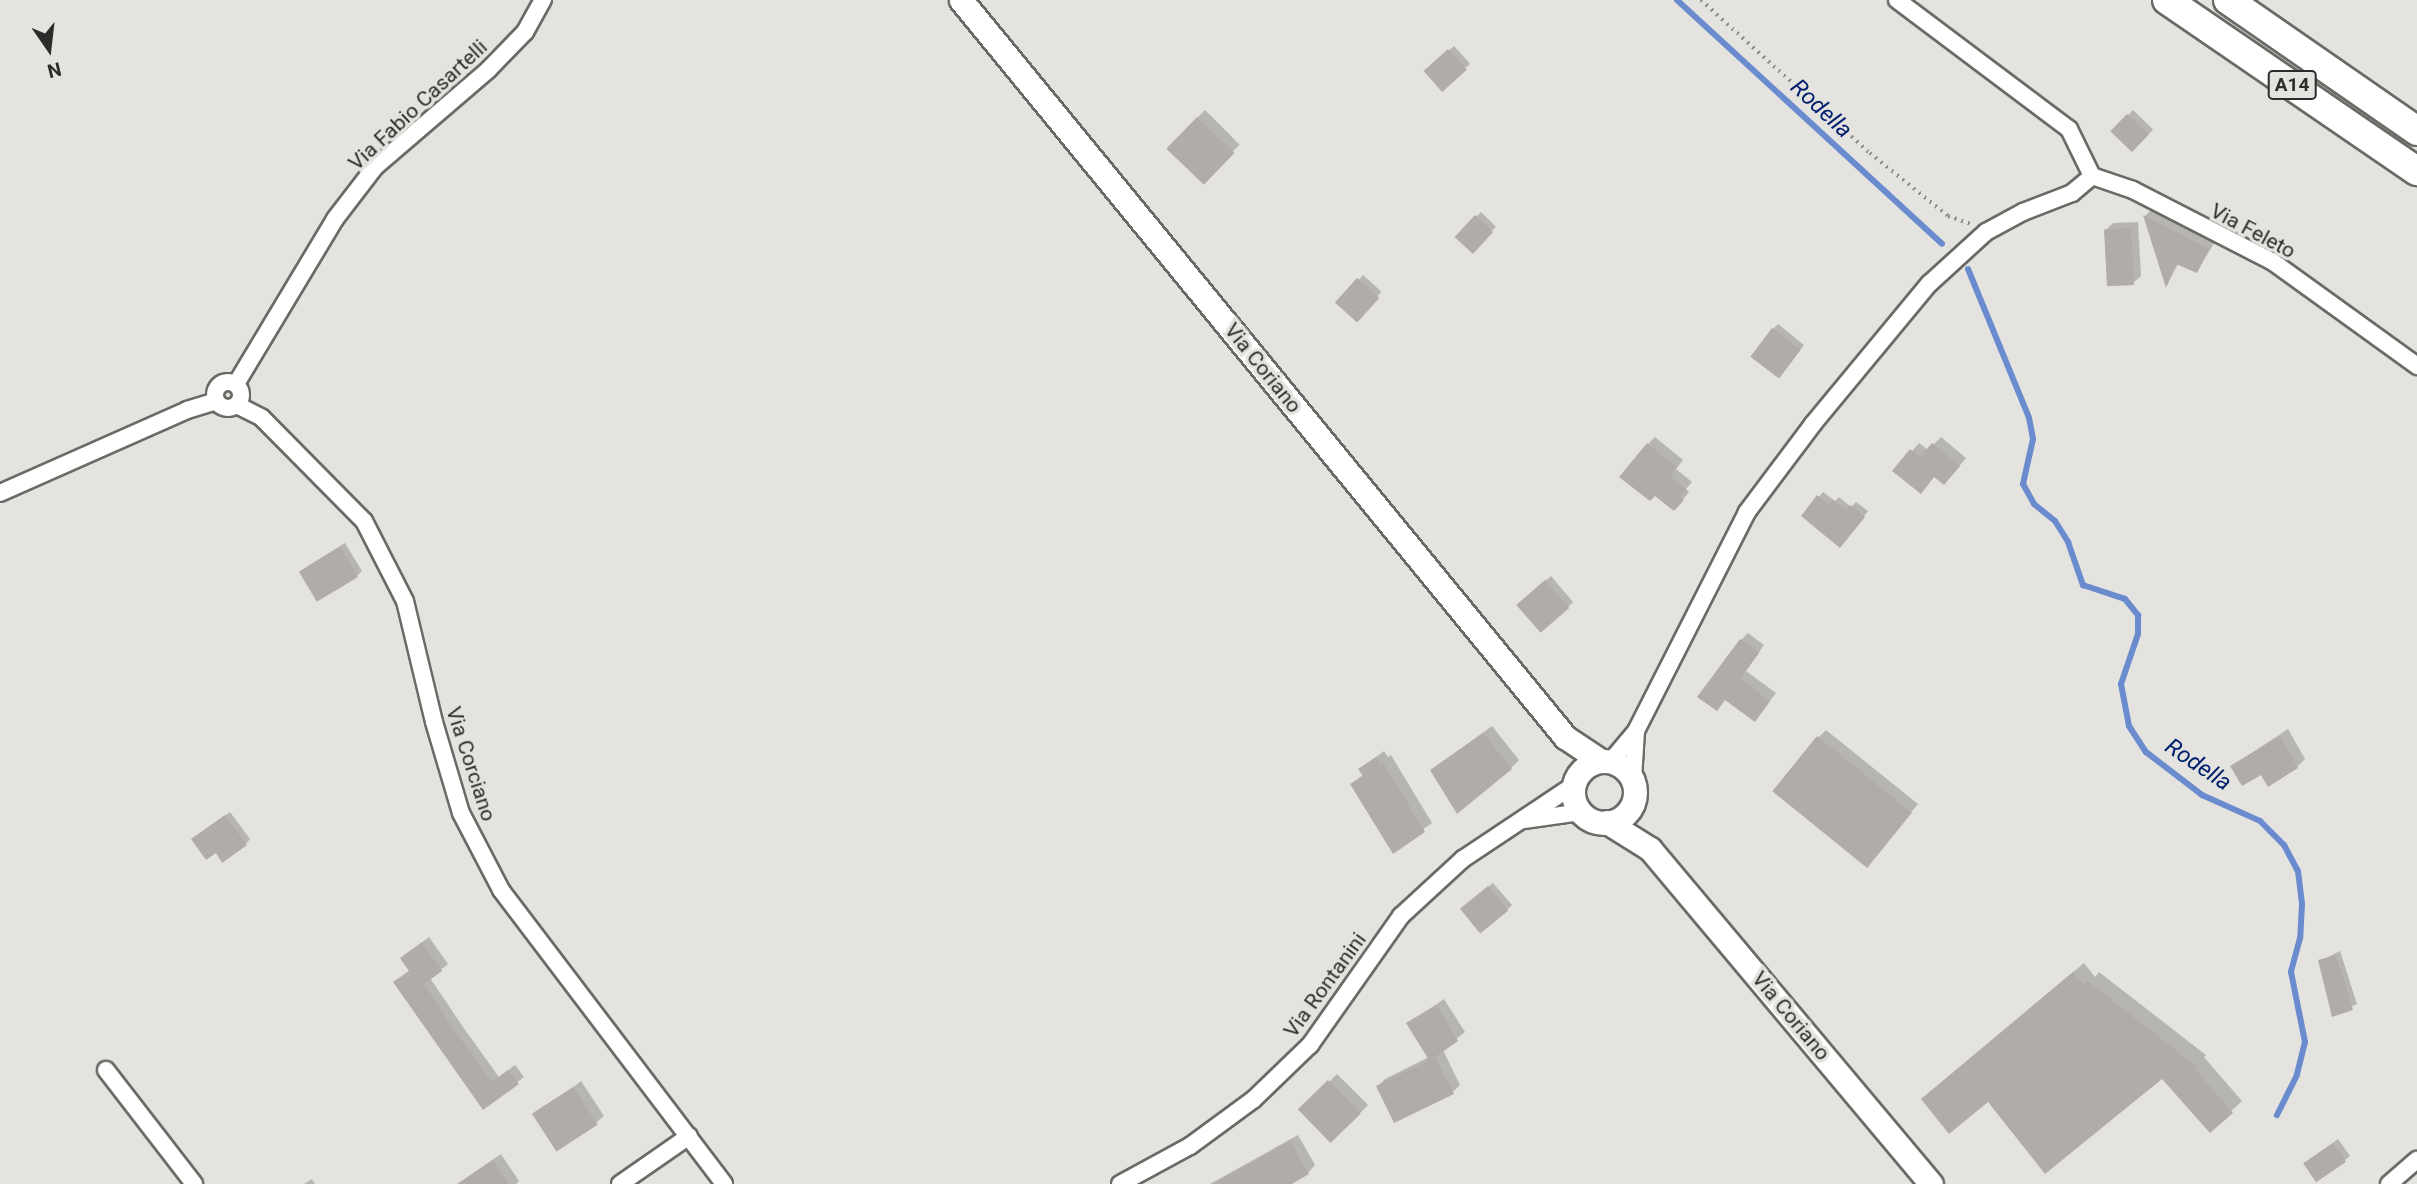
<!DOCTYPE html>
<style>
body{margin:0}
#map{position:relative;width:2417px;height:1184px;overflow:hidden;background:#e4e3df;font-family:Roboto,sans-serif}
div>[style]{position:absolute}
.shadow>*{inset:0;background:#0003;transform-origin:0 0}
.stream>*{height:6px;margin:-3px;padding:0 3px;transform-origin:3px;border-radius:3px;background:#6a8ccf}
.building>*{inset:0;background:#b0aca9;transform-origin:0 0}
.path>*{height:3.5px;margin-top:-1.75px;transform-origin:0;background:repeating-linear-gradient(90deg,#91908d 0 2px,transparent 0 7px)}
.roads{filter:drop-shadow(2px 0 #6b6a66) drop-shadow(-2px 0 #6b6a66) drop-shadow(0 2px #6b6a66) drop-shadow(0 -2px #6b6a66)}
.minor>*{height:16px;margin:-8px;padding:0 8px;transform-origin:8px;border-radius:8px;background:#fff}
.minor>.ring{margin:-8px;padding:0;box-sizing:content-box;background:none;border:16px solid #fff;border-radius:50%}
.secondary>*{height:23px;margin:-11.5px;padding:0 11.5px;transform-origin:11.5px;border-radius:11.5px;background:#fff}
.secondary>.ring{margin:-11.5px;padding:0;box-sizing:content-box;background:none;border:23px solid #fff;border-radius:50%}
.motorway>*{height:28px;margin:-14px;padding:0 14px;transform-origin:14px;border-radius:14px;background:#fff}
span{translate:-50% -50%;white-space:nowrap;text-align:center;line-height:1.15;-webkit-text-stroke:7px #e4e3df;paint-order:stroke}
.shield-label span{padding:2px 5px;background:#e4e3df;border:2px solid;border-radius:5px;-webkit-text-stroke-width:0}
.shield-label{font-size:19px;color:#2c2c2a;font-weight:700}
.street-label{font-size:21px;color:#2c2c2a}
.water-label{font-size:23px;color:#01206d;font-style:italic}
.north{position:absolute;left:14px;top:14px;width:70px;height:70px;-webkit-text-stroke:5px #e4e3df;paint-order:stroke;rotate:166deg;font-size:19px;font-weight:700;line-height:28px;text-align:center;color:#2c2c2a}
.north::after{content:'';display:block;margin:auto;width:24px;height:32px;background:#2c2c2a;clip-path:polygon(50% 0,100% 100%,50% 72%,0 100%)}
</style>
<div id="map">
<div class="shadow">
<div style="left:1454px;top:46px;width:24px;height:38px;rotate:48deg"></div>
<div style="left:1205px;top:110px;width:49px;height:53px;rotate:45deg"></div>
<div style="left:2133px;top:110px;width:28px;height:29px;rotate:44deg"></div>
<div style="clip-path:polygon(2151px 210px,2215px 242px,2197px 271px,2178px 264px,2167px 285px,2145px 216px)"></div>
<div style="left:1481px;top:212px;width:21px;height:34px;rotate:45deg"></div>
<div style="clip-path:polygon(2138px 222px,2141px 276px,2133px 283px,2105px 231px,2113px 223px)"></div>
<div style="left:1363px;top:275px;width:25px;height:38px;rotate:42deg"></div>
<div style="clip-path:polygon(1778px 324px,1804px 345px,1783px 372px,1773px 329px)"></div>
<div style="clip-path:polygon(1655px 437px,1683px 460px,1676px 469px,1692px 482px,1686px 489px,1689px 492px,1681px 502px,1648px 444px)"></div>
<div style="clip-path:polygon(1941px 437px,1966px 458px,1952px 475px,1895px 471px,1919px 443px,1928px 450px)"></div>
<div style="clip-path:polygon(1823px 492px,1835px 501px,1839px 497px,1851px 507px,1856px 502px,1868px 511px,1845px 541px,1803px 516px)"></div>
<div style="clip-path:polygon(345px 543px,362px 571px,357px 576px,306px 567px)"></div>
<div style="clip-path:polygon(1551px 576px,1573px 602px,1568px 607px,1523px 600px)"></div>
<div style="clip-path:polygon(1748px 633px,1764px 645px,1746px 671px,1776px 693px,1761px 713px,1726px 699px,1741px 640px)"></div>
<div style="clip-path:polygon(1492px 726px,1519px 760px,1511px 768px,1432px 770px)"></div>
<div style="clip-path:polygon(2288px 729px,2305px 759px,2297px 767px,2262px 773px,2232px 766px)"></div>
<div style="clip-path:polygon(1826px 730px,1918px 804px,1873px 858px,1818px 738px)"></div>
<div style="clip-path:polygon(1384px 751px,1388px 757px,1391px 755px,1432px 823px,1393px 851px,1352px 784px,1364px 774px,1360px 769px)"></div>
<div style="clip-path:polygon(230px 812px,250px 839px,246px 844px,216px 851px,198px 835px)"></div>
<div style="clip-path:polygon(1493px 883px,1512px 905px,1507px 910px,1467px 904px)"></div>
<div style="clip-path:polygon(429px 937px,448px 964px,430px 978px,463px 1027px,499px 1077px,515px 1065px,524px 1077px,484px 1108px,395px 983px,410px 970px,402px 958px)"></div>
<div style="clip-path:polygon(2340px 951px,2357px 1004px,2333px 1015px,2320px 961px)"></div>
<div style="clip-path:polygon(2084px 963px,2095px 977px,2099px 972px,2206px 1055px,2204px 1057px,2242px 1101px,2210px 1131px,2162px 1077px,1988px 1099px,1934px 1089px)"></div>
<div style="clip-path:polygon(1444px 999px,1465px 1032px,1443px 1050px,1460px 1085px,1452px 1093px,1378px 1086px,1385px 1079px,1429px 1057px,1408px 1024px)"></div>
<div style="left:1337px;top:1074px;width:44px;height:52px;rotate:45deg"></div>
<div style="clip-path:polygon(581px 1081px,604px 1116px,596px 1123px,536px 1117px)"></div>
<div style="clip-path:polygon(1298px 1135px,1315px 1165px,1308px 1173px,1288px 1184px,1210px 1184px)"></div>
<div style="clip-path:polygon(2338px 1139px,2350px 1156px,2319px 1180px,2311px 1159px)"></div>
<div style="clip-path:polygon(501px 1154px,519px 1181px,516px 1184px,457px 1184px)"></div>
<div style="clip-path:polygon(312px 1179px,315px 1184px,304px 1184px)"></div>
</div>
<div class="stream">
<div style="left:1677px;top:0;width:360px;rotate:42.6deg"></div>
<div style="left:1968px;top:269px;width:161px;rotate:67.7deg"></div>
<div style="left:2029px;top:418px;width:21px;rotate:79deg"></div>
<div style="left:2033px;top:439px;width:46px;rotate:102.5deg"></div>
<div style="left:2023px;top:484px;width:23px;rotate:61deg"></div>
<div style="left:2034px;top:504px;width:27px;rotate:39deg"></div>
<div style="left:2055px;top:521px;width:25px;rotate:58deg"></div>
<div style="left:2068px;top:542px;width:46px;rotate:70.8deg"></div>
<div style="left:2083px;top:585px;width:44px;rotate:18.4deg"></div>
<div style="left:2125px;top:599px;width:21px;rotate:51deg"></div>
<div style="left:2138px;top:615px;width:19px;rotate:90deg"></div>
<div style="left:2138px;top:634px;width:53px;rotate:108.8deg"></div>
<div style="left:2121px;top:684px;width:43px;rotate:79.2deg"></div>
<div style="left:2129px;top:726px;width:31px;rotate:57deg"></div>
<div style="left:2146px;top:752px;width:71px;rotate:37.5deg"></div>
<div style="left:2202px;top:795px;width:64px;rotate:24.1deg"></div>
<div style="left:2260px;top:821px;width:34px;rotate:45deg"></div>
<div style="left:2284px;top:845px;width:30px;rotate:62deg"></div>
<div style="left:2298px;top:871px;width:33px;rotate:83deg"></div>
<div style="left:2302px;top:904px;width:34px;rotate:93deg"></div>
<div style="left:2300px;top:938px;width:35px;rotate:105deg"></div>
<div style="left:2291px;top:972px;width:71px;rotate:78.7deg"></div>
<div style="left:2305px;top:1042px;width:34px;rotate:104deg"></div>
<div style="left:2297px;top:1075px;width:45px;rotate:116.6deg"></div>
</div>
<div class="building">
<div style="left:1448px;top:49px;width:28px;height:33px;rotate:48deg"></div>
<div style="left:2127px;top:114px;width:30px;height:24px;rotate:44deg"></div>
<div style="left:1197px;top:117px;width:52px;height:44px;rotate:44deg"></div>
<div style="left:1475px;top:215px;width:25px;height:30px;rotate:43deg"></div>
<div style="clip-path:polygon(2143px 215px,2209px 249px,2197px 273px,2176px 264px,2166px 288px)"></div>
<div style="left:2131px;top:228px;width:57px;height:27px;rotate:87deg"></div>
<div style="left:1357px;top:278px;width:30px;height:33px;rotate:42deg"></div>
<div style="left:1772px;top:328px;width:36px;height:36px;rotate:37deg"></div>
<div style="clip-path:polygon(1647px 443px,1677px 467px,1670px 476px,1686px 489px,1680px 497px,1684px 500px,1674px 511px,1655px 496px,1650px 501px,1619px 477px)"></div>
<div style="clip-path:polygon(1932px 443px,1960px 466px,1944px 485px,1934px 477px,1921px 494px,1892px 471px,1910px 449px,1920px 457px)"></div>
<div style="clip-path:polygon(1817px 495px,1829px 505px,1833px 500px,1846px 511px,1850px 505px,1865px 517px,1840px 548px,1801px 516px)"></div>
<div style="left:340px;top:547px;width:35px;height:48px;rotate:59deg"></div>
<div style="left:1545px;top:580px;width:37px;height:38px;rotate:49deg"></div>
<div style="clip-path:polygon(1740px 639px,1759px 653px,1740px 679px,1770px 701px,1755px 722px,1725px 700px,1717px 711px,1697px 697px)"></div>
<div style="clip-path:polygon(1483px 733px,1512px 769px,1457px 814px,1430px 770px)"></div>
<div style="left:1817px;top:736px;width:122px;height:71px;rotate:39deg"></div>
<div style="clip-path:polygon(2280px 736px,2298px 768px,2268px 787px,2261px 775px,2242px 786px,2230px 766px)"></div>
<div style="clip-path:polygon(1376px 757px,1380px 764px,1383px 762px,1425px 832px,1393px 854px,1350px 784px,1363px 776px,1358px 769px)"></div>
<div style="clip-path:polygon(225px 815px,247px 845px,222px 863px,216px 853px,206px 860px,191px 839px)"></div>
<div style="left:1488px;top:886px;width:32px;height:36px;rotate:51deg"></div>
<div style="clip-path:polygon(422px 942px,442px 971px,424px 984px,457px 1034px,492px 1082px,508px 1070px,519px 1084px,483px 1110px,393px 982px,409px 971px,400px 958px)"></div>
<div style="clip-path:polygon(2336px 955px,2353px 1010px,2332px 1017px,2318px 960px)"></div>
<div style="clip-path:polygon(2073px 972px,2084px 985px,2088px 981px,2197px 1067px,2194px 1068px,2233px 1113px,2210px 1133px,2162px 1079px,2045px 1174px,1988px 1102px,1949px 1134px,1921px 1099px)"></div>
<div style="clip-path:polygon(1436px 1005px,1458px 1041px,1435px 1057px,1454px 1094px,1394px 1123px,1376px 1086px,1429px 1060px,1406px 1023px)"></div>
<div style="left:1328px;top:1080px;width:47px;height:42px;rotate:46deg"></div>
<div style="left:573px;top:1087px;width:45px;height:49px;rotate:57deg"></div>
<div style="clip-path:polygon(1290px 1141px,1309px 1174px,1292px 1184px,1213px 1184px)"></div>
<div style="left:2333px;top:1143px;width:23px;height:36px;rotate:56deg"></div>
<div style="clip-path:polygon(493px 1160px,509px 1184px,458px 1184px)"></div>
</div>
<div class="path">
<div style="left:1701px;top:0;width:228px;rotate:42.2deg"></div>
<div style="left:1870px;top:153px;width:100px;rotate:38.9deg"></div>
<div style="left:1948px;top:216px;width:24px;rotate:19deg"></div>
</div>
<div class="roads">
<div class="minor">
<div style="left:1897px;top:0;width:215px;rotate:36.9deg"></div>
<div style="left:2069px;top:129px;width:52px;rotate:63.9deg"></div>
<div style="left:2092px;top:176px;width:43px;rotate:18.9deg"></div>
<div style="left:2133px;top:190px;width:157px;rotate:27.2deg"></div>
<div style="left:2273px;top:262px;width:178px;rotate:35.8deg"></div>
<div class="ring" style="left:215px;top:382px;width:10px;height:10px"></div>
<div style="left:236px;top:384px;width:192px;rotate:-59deg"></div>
<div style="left:335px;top:219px;width:66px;rotate:-52.4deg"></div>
<div style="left:375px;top:167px;width:149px;rotate:-40.6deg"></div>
<div style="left:488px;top:70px;width:53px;rotate:-45.8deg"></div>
<div style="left:525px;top:32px;width:37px;rotate:-61deg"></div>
<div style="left:237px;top:405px;width:28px;rotate:27deg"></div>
<div style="left:262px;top:418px;width:145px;rotate:45.3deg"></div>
<div style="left:364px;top:521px;width:90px;rotate:62.9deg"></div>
<div style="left:405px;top:601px;width:124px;rotate:76.5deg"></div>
<div style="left:434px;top:722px;width:95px;rotate:73.5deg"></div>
<div style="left:461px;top:813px;width:87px;rotate:62.5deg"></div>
<div style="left:501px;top:890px;width:369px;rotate:52.8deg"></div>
<div style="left:0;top:493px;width:205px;rotate:-23.9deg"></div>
<div style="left:187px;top:410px;width:30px;rotate:-17deg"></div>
<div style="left:1611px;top:761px;width:39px;rotate:-50deg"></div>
<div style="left:1636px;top:731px;width:246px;rotate:-63.1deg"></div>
<div style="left:1747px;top:512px;width:110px;rotate:-53.1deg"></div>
<div style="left:1813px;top:424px;width:182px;rotate:-50.4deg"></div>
<div style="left:1929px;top:284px;width:77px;rotate:-42.4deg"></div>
<div style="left:1986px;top:232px;width:42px;rotate:-28.4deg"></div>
<div style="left:2023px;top:212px;width:53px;rotate:-21.2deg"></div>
<div style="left:2072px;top:193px;width:26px;rotate:-40deg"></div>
<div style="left:1633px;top:779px;width:48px;rotate:-86.4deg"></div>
<div style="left:1525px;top:820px;width:57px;rotate:-8.1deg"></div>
<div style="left:106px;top:1070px;width:144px;rotate:52.3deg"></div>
<div style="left:620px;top:1184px;width:84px;rotate:-34.8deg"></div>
<div style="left:1120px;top:1184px;width:80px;rotate:-28.5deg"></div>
<div style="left:1190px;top:1146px;width:79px;rotate:-36.3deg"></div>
<div style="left:1254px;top:1099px;width:78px;rotate:-44deg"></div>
<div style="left:1310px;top:1045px;width:158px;rotate:-54.8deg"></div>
<div style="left:1401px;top:916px;width:84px;rotate:-42.6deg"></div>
<div style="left:1463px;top:859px;width:133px;rotate:-33.7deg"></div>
<div style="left:2389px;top:1184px;width:37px;rotate:-41deg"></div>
</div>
<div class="secondary">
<div style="left:961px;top:0;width:953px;rotate:50.66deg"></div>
<div style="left:1565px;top:737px;width:43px;rotate:33.7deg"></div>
<div class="ring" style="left:1573px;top:761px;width:39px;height:39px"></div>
<div style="left:1607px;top:822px;width:51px;rotate:32.1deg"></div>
<div style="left:1650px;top:849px;width:437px;rotate:50deg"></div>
</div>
<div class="motorway">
<div style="left:2167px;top:0;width:303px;rotate:34.4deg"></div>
<div style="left:2228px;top:0;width:230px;rotate:34.7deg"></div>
</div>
</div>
<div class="shield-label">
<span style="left:2292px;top:85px">A14</span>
</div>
<div class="street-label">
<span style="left:418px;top:105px;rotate:-43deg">Via Fabio Casartelli</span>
<span style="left:2253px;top:231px;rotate:28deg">Via Feleto</span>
<span style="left:1263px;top:368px;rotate:51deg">Via Coriano</span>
<span style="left:471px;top:764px;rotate:72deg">Via Corciano</span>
<span style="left:1325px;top:985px;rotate:-54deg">Via Rontanini</span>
<span style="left:1791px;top:1016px;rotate:50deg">Via Coriano</span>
</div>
<div class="water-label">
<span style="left:1821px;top:109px;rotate:43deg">Rodella</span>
<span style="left:2198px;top:765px;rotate:34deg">Rodella</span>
</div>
<div class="north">N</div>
</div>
